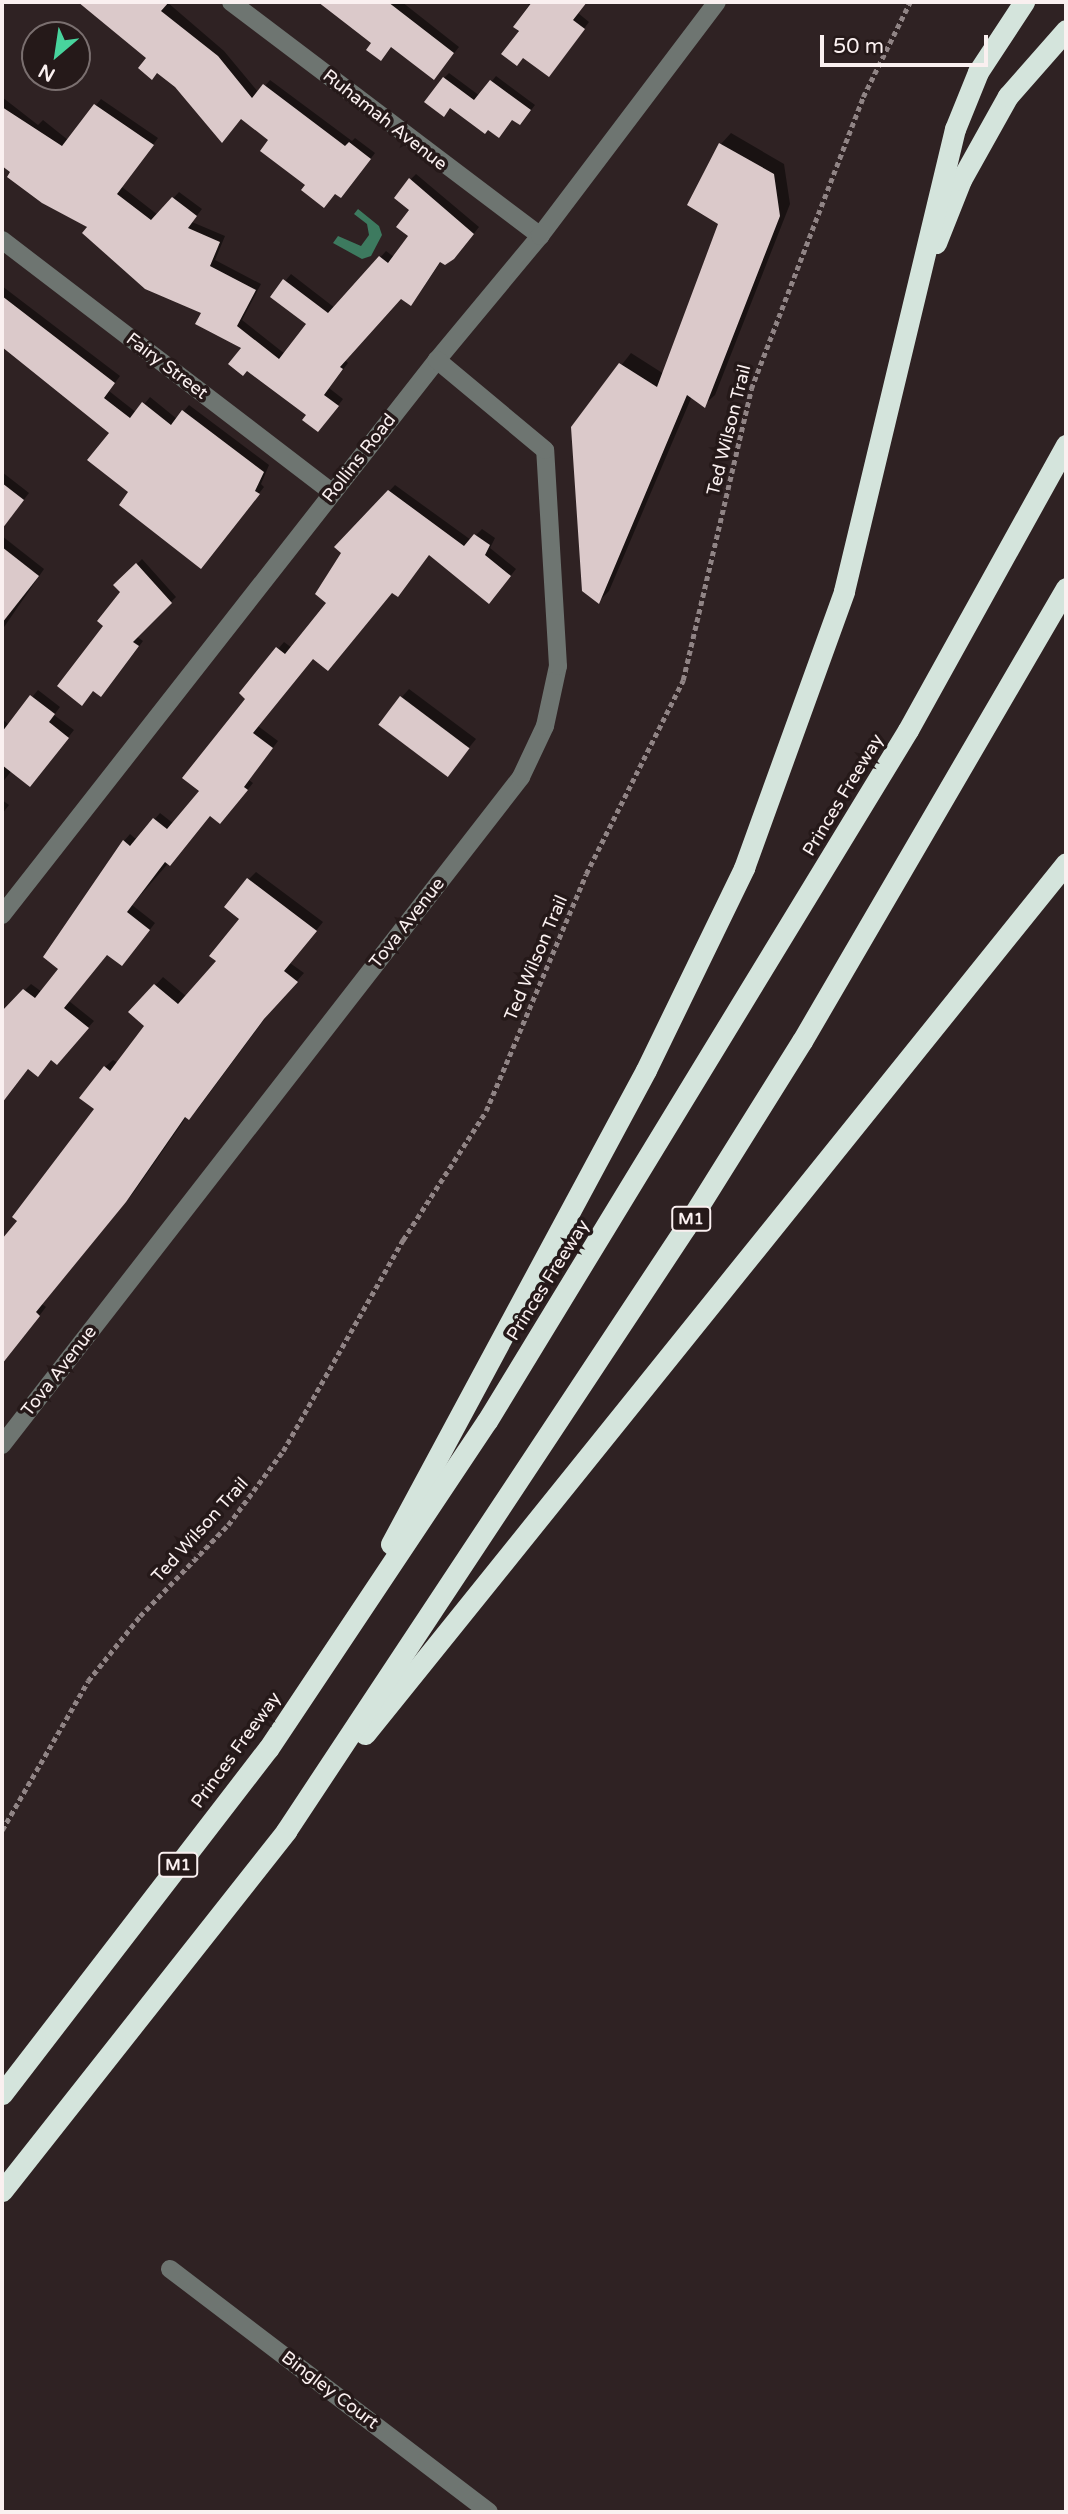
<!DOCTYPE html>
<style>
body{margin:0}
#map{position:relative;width:1068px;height:2514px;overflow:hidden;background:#2f2223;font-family:"Varela Round",sans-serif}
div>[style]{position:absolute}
.water>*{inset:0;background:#3d7a5f}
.shadow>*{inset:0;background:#0007}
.building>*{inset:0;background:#dbc9ca;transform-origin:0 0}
.path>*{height:4.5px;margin-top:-2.25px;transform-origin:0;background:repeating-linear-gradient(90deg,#908485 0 5px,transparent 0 8.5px)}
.minor>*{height:18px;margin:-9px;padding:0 9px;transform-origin:9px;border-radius:9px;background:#6e7571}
.highway>*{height:21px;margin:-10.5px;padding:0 10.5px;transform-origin:10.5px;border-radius:10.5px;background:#d4e4dc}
span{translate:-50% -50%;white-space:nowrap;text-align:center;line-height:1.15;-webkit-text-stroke:7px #251919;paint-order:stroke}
.shield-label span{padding:2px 5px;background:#251919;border:2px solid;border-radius:5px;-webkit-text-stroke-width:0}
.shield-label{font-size:16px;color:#faf0f0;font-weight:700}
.street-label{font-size:18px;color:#faf0f0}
.frame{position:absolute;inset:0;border:4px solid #faf0f0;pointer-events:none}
.north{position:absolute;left:21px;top:21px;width:70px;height:70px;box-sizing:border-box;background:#251919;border:2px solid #7a6f6f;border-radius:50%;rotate:209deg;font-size:19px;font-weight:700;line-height:28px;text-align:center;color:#faf0f0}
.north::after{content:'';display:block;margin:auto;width:24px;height:32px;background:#48d49d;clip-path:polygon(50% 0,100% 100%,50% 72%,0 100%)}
.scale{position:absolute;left:820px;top:35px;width:168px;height:32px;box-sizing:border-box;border:4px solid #faf0f0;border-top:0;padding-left:9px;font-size:21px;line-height:24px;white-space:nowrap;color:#faf0f0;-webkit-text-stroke:5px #251919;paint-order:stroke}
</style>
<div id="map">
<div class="water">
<div style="clip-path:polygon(358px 209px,379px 226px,382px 235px,371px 256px,362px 259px,333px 243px,338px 236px,361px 246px,369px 235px,367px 224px,354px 214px)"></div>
</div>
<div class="shadow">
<div style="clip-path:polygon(85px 2px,167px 2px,224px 51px,259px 93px,270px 80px,352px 141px,355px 138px,375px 153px,346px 191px,307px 185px,271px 140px,241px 117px,177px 85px)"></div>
<div style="clip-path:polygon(330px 2px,402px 2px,459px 47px,439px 72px,392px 45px,374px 42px,326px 6px)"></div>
<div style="clip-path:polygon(524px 2px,586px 2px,578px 13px,589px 22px,549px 75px,514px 26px,529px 5px)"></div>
<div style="clip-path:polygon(449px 73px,480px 96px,496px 76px,535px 105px,525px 118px,513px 118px,503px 131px,444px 78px)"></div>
<div style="clip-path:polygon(2px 97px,38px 125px,43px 120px,68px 140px,101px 99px,158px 138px,122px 187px,158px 215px,179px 192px,202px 209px,192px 222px,225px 236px,215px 260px,261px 284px,242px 320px,285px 354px,309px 324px,272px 297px,291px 274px,335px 308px,386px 251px,394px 257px,410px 236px,410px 180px,416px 174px,479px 227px,460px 251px,442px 260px,416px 298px,401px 297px,345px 360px,348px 363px,329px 388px,343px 399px,324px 424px,309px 415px,203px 312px,2px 165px)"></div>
<div style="clip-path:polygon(731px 133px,784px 164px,790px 204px,715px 395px,704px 405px,692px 396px,609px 591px,599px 601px,572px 428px,631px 353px,664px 374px,720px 223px,721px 144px)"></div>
<div style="clip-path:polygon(2px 286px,120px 376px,109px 391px,137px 413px,150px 397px,177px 419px,189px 405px,269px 465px,261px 484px,264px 487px,207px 560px,131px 492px,112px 432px,2px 345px)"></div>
<div style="clip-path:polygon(2px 472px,29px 493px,2px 528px)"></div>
<div style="clip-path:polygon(395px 485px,471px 540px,482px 529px,495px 538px,490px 548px,516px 569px,495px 595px,430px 553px,313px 657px,258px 726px,278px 741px,249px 780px,253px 783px,227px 815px,211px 814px,132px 905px,155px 923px,128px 958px,108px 953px,69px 1001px,94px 1021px,63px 1056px,29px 1067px,10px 1090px,2px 1084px,2px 1013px,31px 984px,42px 992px,60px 969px,45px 957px,124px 841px,130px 834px,137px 840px,160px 813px,174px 824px,201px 791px,248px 698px,241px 693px,284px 642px,292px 648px,328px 603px,343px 552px,337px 547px)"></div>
<div style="clip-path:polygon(2px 536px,44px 569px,2px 630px)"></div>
<div style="clip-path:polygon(142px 559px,176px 597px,136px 636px,143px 641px,106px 690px,106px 625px,122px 591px,116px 585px)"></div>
<div style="clip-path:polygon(409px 689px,476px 739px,454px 766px,379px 723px)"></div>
<div style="clip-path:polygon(38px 690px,60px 707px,54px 715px,74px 730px,36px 778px,12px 770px,2px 783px,2px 719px,9px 725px)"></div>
<div style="clip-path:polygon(2px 800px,9px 805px,2px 814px)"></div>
<div style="clip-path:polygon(256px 872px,323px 922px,290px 963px,304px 973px,272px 1009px,197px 1110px,187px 1116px,134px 1192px,42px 1304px,46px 1307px,2px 1364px,2px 1242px,96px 1108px,105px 1067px,113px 1060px,118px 1063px,147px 1026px,131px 1012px,163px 977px,187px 997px,218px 961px,242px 918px,248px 880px)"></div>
</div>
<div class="building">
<div style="clip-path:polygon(78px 2px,169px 2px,161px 11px,218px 56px,252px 98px,263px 84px,345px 146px,349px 142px,371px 159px,341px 198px,335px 194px,324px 208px,301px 190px,305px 185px,260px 151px,268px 140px,241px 119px,222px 143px,175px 87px,157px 73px,152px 80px,138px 68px,146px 58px)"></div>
<div style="clip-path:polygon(318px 2px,388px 2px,454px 53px,434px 80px,391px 47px,381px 61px,366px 50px,371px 43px)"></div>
<div style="clip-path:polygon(532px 2px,587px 2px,573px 20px,585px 29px,549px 77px,523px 58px,517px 66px,501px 54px,519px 31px,513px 27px)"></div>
<div style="clip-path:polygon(443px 77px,474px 100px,490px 80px,531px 110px,520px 125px,512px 120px,499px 138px,488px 130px,485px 134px,450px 108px,444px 117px,424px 102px)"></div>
<div style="clip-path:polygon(94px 104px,154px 145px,117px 194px,151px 220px,172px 197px,197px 216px,188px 228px,220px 242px,210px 266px,256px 290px,237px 326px,279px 359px,306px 324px,270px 297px,283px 279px,328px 313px,379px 256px,388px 263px,408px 236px,396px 227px,409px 210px,394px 198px,409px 178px,474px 234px,454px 259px,445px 265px,440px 262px,411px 306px,401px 299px,340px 367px,343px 369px,324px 395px,339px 406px,318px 432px,302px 420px,306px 415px,247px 371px,243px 376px,228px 364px,241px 348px,195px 324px,201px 313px,145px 289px,82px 233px,87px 227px,42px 203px,7px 177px,10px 172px,2px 166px,2px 107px,62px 146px)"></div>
<div style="clip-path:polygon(719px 143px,774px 174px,780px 216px,705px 408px,687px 395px,599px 604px,582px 591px,571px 427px,619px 363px,657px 387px,718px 224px,687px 205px)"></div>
<div style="clip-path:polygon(2px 296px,115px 383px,104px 398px,130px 418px,142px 402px,171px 425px,182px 410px,264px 472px,255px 491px,260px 494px,201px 569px,119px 505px,128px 492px,87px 460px,109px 433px,2px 347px)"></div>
<div style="clip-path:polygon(2px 483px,24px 500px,2px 529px)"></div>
<div style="clip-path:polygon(388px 490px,464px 546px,474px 534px,490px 545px,485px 555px,511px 576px,489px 604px,429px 555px,398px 597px,392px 593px,328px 671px,313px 659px,253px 733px,273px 748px,244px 787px,248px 790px,220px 824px,210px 816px,170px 866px,165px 862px,127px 912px,150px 930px,122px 966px,107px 955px,64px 1008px,89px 1028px,57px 1065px,51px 1060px,38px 1077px,28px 1069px,2px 1103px,2px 1011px,23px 989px,35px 998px,58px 969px,43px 957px,123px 840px,130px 846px,153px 818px,167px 829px,199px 791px,182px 778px,245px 699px,239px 693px,276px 647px,285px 654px,326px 603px,315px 594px,341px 553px,334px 547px)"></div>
<div style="clip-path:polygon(2px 547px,39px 576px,2px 623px)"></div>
<div style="clip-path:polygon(136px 563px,172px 603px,133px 642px,139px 646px,101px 697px,93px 691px,82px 706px,57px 686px,103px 626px,97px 621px,120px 592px,113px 585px)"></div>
<div style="clip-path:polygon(30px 695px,55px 714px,49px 722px,69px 738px,30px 787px,2px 765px,2px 732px)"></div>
<div style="left:400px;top:696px;width:87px;height:36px;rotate:37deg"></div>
<div style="clip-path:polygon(247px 878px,317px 931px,284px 971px,298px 982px,264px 1019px,189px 1120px,185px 1117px,126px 1202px,36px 1312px,40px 1316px,2px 1364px,2px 1239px,17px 1221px,12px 1217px,94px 1109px,79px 1098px,104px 1066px,110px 1071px,144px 1026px,128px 1012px,154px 984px,178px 1004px,216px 961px,209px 956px,239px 919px,224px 907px)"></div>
</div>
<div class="path">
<div style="left:2px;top:1830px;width:172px;rotate:-60deg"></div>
<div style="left:88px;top:1681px;width:83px;rotate:-51.3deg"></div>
<div style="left:140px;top:1616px;width:127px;rotate:-46deg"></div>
<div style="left:228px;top:1525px;width:92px;rotate:-53.4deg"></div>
<div style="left:283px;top:1451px;width:243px;rotate:-60.4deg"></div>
<div style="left:403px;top:1240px;width:153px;rotate:-57.2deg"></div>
<div style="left:486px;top:1111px;width:257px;rotate:-67.1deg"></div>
<div style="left:586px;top:874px;width:217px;rotate:-63.4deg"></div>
<div style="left:683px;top:680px;width:299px;rotate:-76.8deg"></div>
<div style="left:751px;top:389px;width:313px;rotate:-69deg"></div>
<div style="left:863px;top:97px;width:106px;rotate:-63.7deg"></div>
</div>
<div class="minor">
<div style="left:231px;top:2px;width:388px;rotate:37.1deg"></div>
<div style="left:2px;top:240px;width:415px;rotate:37.4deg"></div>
<div style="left:2px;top:915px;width:705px;rotate:-51.91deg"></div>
<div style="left:437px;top:360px;width:161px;rotate:-50.3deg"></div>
<div style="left:540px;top:236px;width:293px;rotate:-52.9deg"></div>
<div style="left:2px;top:1445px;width:846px;rotate:-52.15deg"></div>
<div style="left:521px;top:777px;width:56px;rotate:-64.8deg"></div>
<div style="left:545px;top:726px;width:61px;rotate:-77.8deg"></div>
<div style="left:558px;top:666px;width:216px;rotate:-93.4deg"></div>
<div style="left:545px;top:450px;width:141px;rotate:-140.2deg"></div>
<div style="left:170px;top:2269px;width:401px;rotate:37.3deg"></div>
</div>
<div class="highway">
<div style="left:936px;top:243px;width:68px;rotate:-68.4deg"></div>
<div style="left:961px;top:180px;width:96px;rotate:-60.8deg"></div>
<div style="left:1008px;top:96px;width:88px;rotate:-48.7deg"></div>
<div style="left:391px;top:1544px;width:538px;rotate:-61.72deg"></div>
<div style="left:646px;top:1070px;width:225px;rotate:-64.1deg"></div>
<div style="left:744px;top:868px;width:294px;rotate:-70.1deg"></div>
<div style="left:844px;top:591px;width:475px;rotate:-76.5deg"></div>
<div style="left:955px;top:129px;width:61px;rotate:-68deg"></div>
<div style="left:978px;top:72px;width:84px;rotate:-56.7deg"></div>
<div style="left:365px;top:1734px;width:1118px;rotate:-51.17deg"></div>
<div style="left:2px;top:2094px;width:436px;rotate:-52.4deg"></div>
<div style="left:268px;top:1749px;width:394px;rotate:-56.3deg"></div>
<div style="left:487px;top:1421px;width:809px;rotate:-58.65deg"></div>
<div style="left:908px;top:730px;width:326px;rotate:-61deg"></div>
<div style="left:2px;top:2191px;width:459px;rotate:-51.7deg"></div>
<div style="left:286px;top:1831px;width:723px;rotate:-56.51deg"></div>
<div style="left:685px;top:1228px;width:221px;rotate:-58deg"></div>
<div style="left:802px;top:1041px;width:524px;rotate:-59.77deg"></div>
</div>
<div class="shield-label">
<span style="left:691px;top:1219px">M1</span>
<span style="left:178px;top:1865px">M1</span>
</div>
<div class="street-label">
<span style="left:385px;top:120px;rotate:38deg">Ruhamah Avenue</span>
<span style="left:167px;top:366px;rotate:37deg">Fairy Street</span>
<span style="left:729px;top:430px;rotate:-76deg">Ted Wilson Trail</span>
<span style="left:359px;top:458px;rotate:-52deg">Rollins Road</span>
<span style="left:843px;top:795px;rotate:-59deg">Princes Freeway</span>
<span style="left:407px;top:923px;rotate:-52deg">Tova Avenue</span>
<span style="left:536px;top:958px;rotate:-67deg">Ted Wilson Trail</span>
<span style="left:548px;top:1280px;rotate:-58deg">Princes Freeway</span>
<span style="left:59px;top:1371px;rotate:-52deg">Tova Avenue</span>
<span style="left:200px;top:1530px;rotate:-48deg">Ted Wilson Trail</span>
<span style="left:236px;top:1750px;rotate:-54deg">Princes Freeway</span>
<span style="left:330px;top:2390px;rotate:37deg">Bingley Court</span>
</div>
<div class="frame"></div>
<div class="north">N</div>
<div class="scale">50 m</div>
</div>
